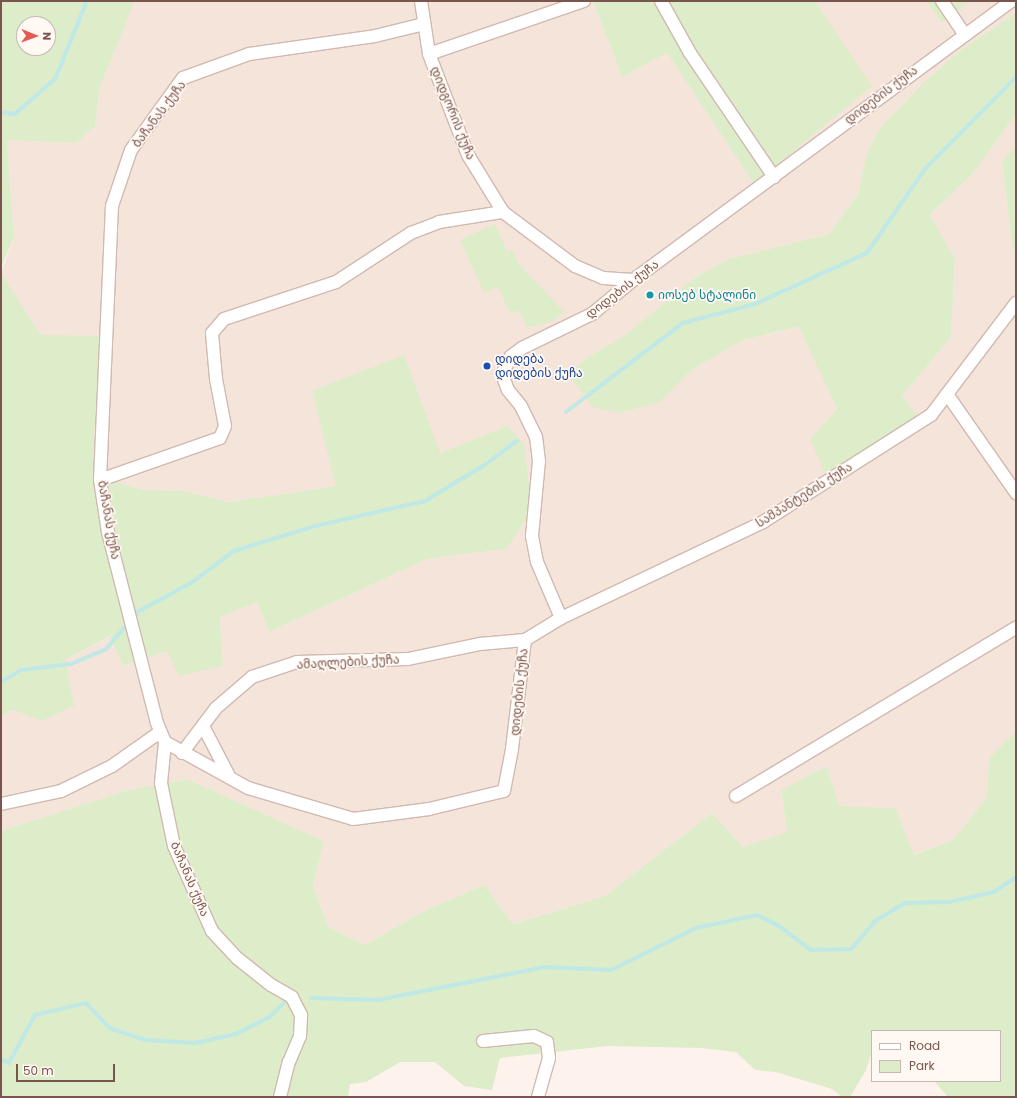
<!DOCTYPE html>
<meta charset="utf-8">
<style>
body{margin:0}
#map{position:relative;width:1017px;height:1098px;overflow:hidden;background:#fdf3ec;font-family:Poppins,"Noto Sans Georgian",sans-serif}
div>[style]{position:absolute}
.residential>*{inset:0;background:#f5e4da}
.green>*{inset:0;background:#ddecc9}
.stream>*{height:4px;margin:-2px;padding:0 2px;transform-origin:2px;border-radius:2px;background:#bfe8e7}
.roads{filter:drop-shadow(1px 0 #d1b9b0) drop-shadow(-1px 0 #d1b9b0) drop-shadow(0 1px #d1b9b0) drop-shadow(0 -1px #d1b9b0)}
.street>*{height:12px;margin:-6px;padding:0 6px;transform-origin:6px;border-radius:6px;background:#fff}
.dots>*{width:11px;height:11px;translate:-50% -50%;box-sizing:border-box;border:2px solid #fff8f3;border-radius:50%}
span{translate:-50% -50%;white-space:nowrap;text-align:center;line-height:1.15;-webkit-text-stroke:3.5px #fff8f3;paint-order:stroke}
.street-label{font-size:12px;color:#7a554d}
.culture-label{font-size:12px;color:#0d838f}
.left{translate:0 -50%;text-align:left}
.transit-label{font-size:12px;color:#164399}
.frame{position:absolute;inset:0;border:2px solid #7a554d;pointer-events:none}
.legend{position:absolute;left:871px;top:1030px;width:130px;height:52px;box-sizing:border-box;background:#fff8f3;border:1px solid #cab7b1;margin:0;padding:5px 7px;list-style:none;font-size:12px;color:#7a554d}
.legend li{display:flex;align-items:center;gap:8px;height:20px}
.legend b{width:20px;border:1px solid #cab7b1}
.north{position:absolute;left:16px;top:16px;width:40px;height:40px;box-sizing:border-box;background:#fff8f3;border:1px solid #cab7b1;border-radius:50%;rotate:91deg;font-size:11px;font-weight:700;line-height:16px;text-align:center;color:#7a554d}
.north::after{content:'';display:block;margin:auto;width:14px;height:18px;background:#e65951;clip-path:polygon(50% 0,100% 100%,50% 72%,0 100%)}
.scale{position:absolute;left:16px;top:1064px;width:99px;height:18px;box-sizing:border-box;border:2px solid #7a554d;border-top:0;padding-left:5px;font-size:12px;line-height:14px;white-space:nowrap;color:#7a554d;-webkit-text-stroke:3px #fff8f3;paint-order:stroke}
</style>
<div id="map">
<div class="residential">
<div style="clip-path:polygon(135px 1px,593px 1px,622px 77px,667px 53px,754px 184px,817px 5px,823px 1px,926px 1px,942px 23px,970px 1px,1016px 1px,1016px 13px,959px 51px,925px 81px,879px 129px,866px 156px,858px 194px,829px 234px,729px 259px,697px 276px,625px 335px,588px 357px,661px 401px,690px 371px,743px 340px,800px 327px,837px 409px,810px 439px,902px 396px,951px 337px,955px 260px,930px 215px,973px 173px,1016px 114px,1016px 145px,1002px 162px,1012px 245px,1016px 254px,1016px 731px,989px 758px,987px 797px,953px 840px,913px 855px,895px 808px,839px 807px,827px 766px,781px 790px,787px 832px,743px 847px,712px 813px,605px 896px,513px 924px,484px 885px,422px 912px,365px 945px,328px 927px,313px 885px,324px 841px,187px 779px,128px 790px,1px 831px,1px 716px,13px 710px,41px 721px,65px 660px,111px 636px,123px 666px,167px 651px,223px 666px,220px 617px,257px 602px,269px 632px,427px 559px,506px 549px,507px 426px,440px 453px,312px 391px,337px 486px,228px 502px,184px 491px,143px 490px,89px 473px,40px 335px,1px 273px,14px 237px,7px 140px,76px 143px,95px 126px,100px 87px)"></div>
</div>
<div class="green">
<div style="clip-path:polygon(evenodd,1px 1px,135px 1px,100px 87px,95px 126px,76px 143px,7px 140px,14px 237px,1px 268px,1px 1px,24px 24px,48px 24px,48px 48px,24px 48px,24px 24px)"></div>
<div style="clip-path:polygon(593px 1px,823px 1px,817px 5px,872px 86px,754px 184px,667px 53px,622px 77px)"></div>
<div style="clip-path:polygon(926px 1px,970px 1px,942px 23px)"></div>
<div style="clip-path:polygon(1016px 13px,1016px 114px,973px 173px,930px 215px,955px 259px,951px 337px,902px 396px,923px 423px,832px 488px,810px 439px,837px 409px,799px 327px,743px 340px,690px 371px,661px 401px,621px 413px,594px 408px,568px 374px,588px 357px,625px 335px,697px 276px,729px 259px,829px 234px,858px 194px,866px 156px,879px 129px,925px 81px,959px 51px)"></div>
<div style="clip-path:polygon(1016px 145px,1016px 254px,1012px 245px,1002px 162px)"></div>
<div style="clip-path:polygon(495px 224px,507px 251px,512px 250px,519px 264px,564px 312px,553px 321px,527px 328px,519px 310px,510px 313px,498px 287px,484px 293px,460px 240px)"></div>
<div style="clip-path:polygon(1px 273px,41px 335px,105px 336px,94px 434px,95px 475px,143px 490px,184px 491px,228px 502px,336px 486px,312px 391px,404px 355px,440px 453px,507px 426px,524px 444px,532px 511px,506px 549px,427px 559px,269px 632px,257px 602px,220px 617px,223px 666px,179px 676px,167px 651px,123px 666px,110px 636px,65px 660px,74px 706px,41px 721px,13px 710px,1px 716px)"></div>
<div style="clip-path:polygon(1016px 731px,1016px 1097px,948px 1097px,934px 1081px,1000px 1081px,1000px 1031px,872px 1031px,872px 1052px,866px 1070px,850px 1097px,842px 1097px,832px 1089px,776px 1072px,755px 1070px,736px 1052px,701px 1048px,608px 1046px,500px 1058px,492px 1090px,464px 1086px,435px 1062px,400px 1062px,366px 1082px,350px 1084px,348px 1097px,1px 1097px,1px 831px,128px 790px,187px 779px,324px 841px,313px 885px,328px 927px,365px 945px,422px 912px,484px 885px,513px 924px,605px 896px,712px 813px,743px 847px,787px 832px,781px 790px,827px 766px,839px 806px,895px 808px,914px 855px,953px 840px,987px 797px,989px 758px)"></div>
</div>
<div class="stream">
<div style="left:1px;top:112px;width:14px;rotate:8deg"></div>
<div style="left:15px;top:114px;width:53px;rotate:-41.2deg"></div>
<div style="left:55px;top:79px;width:84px;rotate:-67.7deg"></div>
<div style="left:566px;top:412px;width:147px;rotate:-37.3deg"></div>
<div style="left:683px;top:323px;width:74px;rotate:-14.8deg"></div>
<div style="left:755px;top:304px;width:123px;rotate:-24.5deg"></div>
<div style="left:867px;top:253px;width:102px;rotate:-55.4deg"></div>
<div style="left:925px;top:169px;width:129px;rotate:-45.3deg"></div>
<div style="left:133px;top:618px;width:9px;rotate:-49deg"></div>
<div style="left:139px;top:611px;width:59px;rotate:-28.3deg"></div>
<div style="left:191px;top:583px;width:54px;rotate:-36.7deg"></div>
<div style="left:234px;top:551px;width:85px;rotate:-17.2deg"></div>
<div style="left:315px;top:526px;width:113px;rotate:-12.8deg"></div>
<div style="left:425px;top:501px;width:71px;rotate:-31.2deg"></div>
<div style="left:486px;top:464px;width:39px;rotate:-37deg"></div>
<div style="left:1px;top:682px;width:23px;rotate:-31deg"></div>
<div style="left:21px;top:670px;width:50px;rotate:-6.8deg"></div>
<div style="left:71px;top:664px;width:38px;rotate:-23deg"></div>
<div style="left:106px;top:649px;width:35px;rotate:-49deg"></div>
<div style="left:311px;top:998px;width:67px;rotate:1.7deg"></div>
<div style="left:378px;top:1000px;width:169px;rotate:-11.2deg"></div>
<div style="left:544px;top:967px;width:67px;rotate:2.6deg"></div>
<div style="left:611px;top:970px;width:95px;rotate:-26.3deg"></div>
<div style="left:696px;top:928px;width:62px;rotate:-12deg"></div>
<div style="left:757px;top:915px;width:25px;rotate:27deg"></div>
<div style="left:779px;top:926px;width:40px;rotate:37deg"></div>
<div style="left:811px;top:950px;width:40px;rotate:-1.4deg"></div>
<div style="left:851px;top:949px;width:37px;rotate:-49deg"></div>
<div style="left:875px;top:921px;width:35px;rotate:-31deg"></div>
<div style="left:905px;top:903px;width:44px;rotate:-1.3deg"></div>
<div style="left:949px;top:902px;width:46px;rotate:-12.5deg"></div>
<div style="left:994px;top:892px;width:27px;rotate:-34deg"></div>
<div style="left:1px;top:1059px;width:9px;rotate:27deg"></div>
<div style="left:9px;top:1063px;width:55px;rotate:-61.6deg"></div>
<div style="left:35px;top:1015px;width:52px;rotate:-13.2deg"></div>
<div style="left:86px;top:1003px;width:34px;rotate:47deg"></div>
<div style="left:109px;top:1028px;width:40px;rotate:18deg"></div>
<div style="left:147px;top:1040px;width:48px;rotate:3.6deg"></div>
<div style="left:195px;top:1043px;width:42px;rotate:-12.4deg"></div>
<div style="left:236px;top:1034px;width:36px;rotate:-27deg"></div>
<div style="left:268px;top:1018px;width:22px;rotate:-43deg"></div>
</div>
<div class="roads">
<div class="street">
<div style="left:421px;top:1px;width:54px;rotate:81.4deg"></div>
<div style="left:429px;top:54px;width:108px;rotate:68.9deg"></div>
<div style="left:468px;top:155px;width:67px;rotate:58.4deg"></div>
<div style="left:503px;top:212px;width:90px;rotate:36.9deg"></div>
<div style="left:575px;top:266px;width:30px;rotate:23deg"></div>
<div style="left:603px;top:278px;width:30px;rotate:4deg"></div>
<div style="left:661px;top:1px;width:60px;rotate:60.9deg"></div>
<div style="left:690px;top:53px;width:150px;rotate:55.9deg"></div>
<div style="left:942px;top:1px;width:40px;rotate:56deg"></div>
<div style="left:429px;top:54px;width:164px;rotate:-18.9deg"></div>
<div style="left:947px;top:394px;width:121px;rotate:55.1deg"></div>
<div style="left:100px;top:480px;width:127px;rotate:-19.3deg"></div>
<div style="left:220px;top:438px;width:13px;rotate:-67deg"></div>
<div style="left:225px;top:426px;width:48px;rotate:-100.8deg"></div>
<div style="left:216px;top:379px;width:46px;rotate:-95deg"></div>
<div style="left:212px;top:333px;width:18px;rotate:-49deg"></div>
<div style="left:224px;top:319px;width:118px;rotate:-18.3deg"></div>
<div style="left:336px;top:282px;width:90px;rotate:-33.2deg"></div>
<div style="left:411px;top:233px;width:30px;rotate:-21deg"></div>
<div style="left:439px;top:222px;width:65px;rotate:-8.9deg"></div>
<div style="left:561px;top:618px;width:61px;rotate:-113.2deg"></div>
<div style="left:537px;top:562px;width:26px;rotate:-101deg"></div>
<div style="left:532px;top:536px;width:75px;rotate:-84.7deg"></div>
<div style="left:539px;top:461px;width:24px;rotate:-97deg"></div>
<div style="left:536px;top:437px;width:34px;rotate:-116deg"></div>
<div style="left:521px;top:406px;width:21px;rotate:-129deg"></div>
<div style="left:508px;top:390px;width:17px;rotate:-111deg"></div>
<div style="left:502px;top:374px;width:20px;rotate:-63deg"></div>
<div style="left:511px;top:356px;width:14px;rotate:-36deg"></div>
<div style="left:522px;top:348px;width:78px;rotate:-25.9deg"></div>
<div style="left:592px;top:314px;width:53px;rotate:-39.7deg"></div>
<div style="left:633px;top:280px;width:470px;rotate:-36.4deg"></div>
<div style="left:203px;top:726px;width:56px;rotate:62.5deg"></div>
<div style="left:165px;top:742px;width:95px;rotate:29deg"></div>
<div style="left:248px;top:788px;width:109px;rotate:16.4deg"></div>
<div style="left:353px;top:819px;width:77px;rotate:-7.5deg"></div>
<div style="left:429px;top:809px;width:77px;rotate:-13.5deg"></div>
<div style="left:504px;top:791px;width:43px;rotate:-79.2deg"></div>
<div style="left:512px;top:749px;width:110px;rotate:-83.2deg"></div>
<div style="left:182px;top:753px;width:56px;rotate:-52.9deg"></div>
<div style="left:216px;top:708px;width:48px;rotate:-40.7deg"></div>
<div style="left:252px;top:677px;width:47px;rotate:-18.4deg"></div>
<div style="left:297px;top:662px;width:111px;rotate:-1.5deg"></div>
<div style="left:408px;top:659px;width:74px;rotate:-11.8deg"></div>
<div style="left:480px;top:644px;width:45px;rotate:-5.1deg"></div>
<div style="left:525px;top:640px;width:42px;rotate:-31.4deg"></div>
<div style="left:561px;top:618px;width:224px;rotate:-25.4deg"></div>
<div style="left:763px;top:522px;width:199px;rotate:-32.5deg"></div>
<div style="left:931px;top:415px;width:141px;rotate:-52.8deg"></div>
<div style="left:736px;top:796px;width:327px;rotate:-31deg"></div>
<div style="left:1px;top:804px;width:61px;rotate:-12.2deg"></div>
<div style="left:61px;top:791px;width:57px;rotate:-26.1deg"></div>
<div style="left:112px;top:766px;width:59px;rotate:-35.3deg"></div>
<div style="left:483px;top:1041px;width:51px;rotate:-5.6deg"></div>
<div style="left:534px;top:1036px;width:14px;rotate:25deg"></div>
<div style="left:547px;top:1042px;width:16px;rotate:83deg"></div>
<div style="left:549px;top:1058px;width:41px;rotate:105.8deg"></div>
<div style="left:280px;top:1097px;width:36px;rotate:-76deg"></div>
<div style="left:289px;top:1062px;width:28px;rotate:-67deg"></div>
<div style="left:300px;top:1036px;width:21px;rotate:-87deg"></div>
<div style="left:301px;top:1015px;width:20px;rotate:-117deg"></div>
<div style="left:292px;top:997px;width:24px;rotate:-150deg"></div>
<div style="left:271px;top:985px;width:43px;rotate:-141.5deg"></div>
<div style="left:237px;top:958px;width:37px;rotate:-133deg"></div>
<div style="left:212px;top:931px;width:93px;rotate:-114.1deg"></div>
<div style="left:174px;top:846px;width:64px;rotate:-101.7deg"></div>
<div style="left:161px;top:783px;width:41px;rotate:-84.4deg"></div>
<div style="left:165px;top:742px;width:21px;rotate:-113deg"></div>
<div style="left:157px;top:723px;width:197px;rotate:-104.4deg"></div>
<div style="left:108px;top:532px;width:53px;rotate:-98.7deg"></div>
<div style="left:100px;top:480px;width:274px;rotate:-87.5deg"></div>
<div style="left:112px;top:206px;width:59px;rotate:-71.3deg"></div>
<div style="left:131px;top:150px;width:89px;rotate:-54.2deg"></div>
<div style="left:183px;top:78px;width:70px;rotate:-20deg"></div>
<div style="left:249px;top:54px;width:127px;rotate:-8.1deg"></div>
<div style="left:375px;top:36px;width:50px;rotate:-13.8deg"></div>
</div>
</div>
<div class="dots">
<div style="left:650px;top:295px;background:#0f9aa8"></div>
<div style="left:487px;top:366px;background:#1a4fb4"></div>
</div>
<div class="street-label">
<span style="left:881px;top:95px;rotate:-37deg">დიდების ქუჩა</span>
<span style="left:453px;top:113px;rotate:68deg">დიდგორის ქუჩა</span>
<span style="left:159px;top:114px;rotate:-53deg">ბაჩანას ქუჩა</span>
<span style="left:622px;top:289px;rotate:-37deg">დიდების ქუჩა</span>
<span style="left:804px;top:495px;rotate:-32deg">სამპანტების ქუჩა</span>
<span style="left:109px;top:520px;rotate:80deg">ბაჩანას ქუჩა</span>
<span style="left:348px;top:662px;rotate:-3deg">ამაღლების ქუჩა</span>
<span style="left:519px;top:692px;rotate:-84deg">დიდების ქუჩა</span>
<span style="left:190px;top:879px;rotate:67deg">ბაჩანას ქუჩა</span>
</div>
<div class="culture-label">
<span class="left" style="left:658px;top:295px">იოსებ სტალინი</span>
</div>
<div class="transit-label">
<span class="left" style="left:495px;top:366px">დიდება<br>დიდების ქუჩა</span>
</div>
<div class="frame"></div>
<ul class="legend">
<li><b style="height:5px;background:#fff"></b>Road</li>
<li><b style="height:11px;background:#ddecc9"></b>Park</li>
</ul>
<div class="north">N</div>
<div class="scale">50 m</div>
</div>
